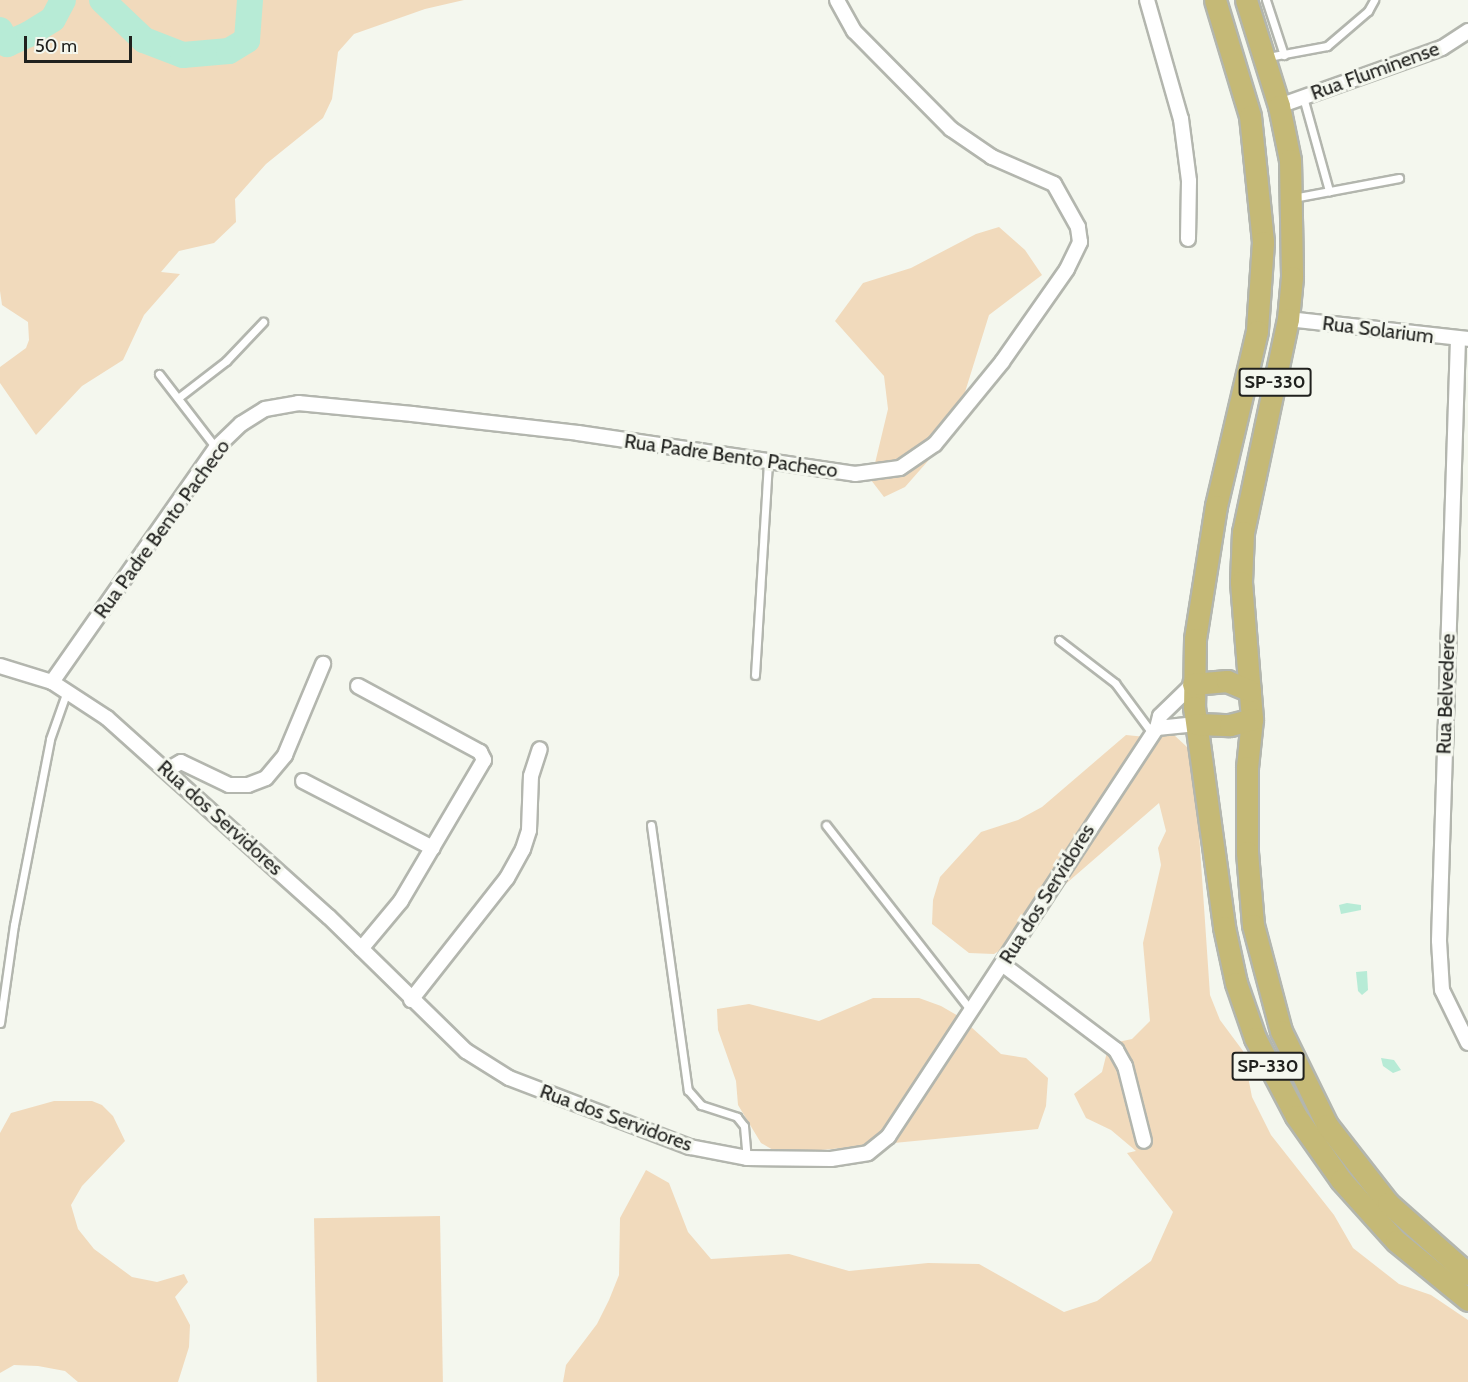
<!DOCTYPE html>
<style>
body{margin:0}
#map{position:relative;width:1468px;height:1382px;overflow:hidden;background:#f4f7ee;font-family:Cabin,sans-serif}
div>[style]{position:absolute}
.green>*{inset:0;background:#f1dabc;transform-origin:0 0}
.water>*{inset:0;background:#b7ebd6}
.river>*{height:26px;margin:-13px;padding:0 13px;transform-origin:13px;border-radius:13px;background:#b7ebd6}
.roads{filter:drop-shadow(2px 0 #b3b6ae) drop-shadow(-2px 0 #b3b6ae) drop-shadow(0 2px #b3b6ae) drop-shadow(0 -2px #b3b6ae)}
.lane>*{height:7px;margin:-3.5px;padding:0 3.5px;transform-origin:3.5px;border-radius:3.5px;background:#fff}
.street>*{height:14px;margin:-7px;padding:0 7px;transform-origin:7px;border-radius:7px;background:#fff}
.primary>*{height:21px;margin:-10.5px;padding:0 10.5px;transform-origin:10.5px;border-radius:10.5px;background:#c5b976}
span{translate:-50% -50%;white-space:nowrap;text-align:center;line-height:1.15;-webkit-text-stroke:6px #f4f7ee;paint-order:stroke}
.shield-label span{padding:2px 4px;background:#f4f7ee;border:2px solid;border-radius:4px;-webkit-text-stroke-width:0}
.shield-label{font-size:18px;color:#20211e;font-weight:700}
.street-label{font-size:20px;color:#20211e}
.scale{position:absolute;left:24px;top:36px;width:108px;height:27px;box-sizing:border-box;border:3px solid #20211e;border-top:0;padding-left:8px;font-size:18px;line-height:21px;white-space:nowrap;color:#20211e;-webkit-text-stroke:4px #f4f7ee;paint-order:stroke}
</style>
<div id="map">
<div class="green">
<div style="clip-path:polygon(0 0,464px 0,425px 9px,354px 34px,338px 52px,332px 99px,323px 118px,266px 164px,235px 199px,236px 222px,214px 243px,179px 251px,161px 272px,180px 274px,144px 315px,123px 360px,82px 386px,36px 435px,0 383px,0 367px,26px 348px,29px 340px,28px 322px,2px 305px,0 291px)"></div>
<div style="clip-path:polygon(999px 227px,1025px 250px,1042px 275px,989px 315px,961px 405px,942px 445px,905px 487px,884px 497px,871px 480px,888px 409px,884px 376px,835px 321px,863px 283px,911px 268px,976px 234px)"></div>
<div style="clip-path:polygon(1153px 727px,1173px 734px,1187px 747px,1195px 774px,1210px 995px,1220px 1020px,1243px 1051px,1252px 1097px,1271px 1135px,1334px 1215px,1353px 1248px,1399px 1284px,1431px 1295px,1468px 1320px,1468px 1382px,563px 1382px,566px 1365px,597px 1324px,609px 1300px,619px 1275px,620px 1218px,646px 1170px,669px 1183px,688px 1232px,711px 1259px,789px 1254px,849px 1271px,928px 1263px,979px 1264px,1064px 1312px,1097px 1301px,1151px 1261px,1173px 1212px,1127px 1153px,1136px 1151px,1111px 1130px,1086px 1118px,1074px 1094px,1102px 1072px,1109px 1044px,1132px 1039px,1150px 1021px,1143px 943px,1161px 865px,1158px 848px,1166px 831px,1159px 803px,1061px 888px,1013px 942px,994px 954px,969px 953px,932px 924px,933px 900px,940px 877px,981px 832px,1018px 820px,1042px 807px,1126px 735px,1146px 737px)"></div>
<div style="clip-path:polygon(873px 998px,919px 998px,941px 1006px,960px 1017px,1001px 1054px,1026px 1058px,1048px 1078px,1046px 1106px,1038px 1129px,780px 1154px,761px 1143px,738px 1105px,736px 1081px,718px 1030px,717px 1009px,749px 1004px,819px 1021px)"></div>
<div style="clip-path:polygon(54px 1101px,92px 1101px,102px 1105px,113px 1116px,125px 1141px,82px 1186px,71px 1205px,78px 1229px,94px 1249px,132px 1277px,157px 1282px,184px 1274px,188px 1282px,175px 1297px,190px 1325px,189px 1347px,178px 1382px,78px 1382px,65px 1371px,38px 1366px,14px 1365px,0 1373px,0 1133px,11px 1113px)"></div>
<div style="left:440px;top:1216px;width:166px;height:126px;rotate:89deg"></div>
</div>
<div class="water">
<div style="clip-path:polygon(1347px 903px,1361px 905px,1361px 910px,1341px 914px,1339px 905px)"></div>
<div style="clip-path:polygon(1367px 971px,1368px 990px,1362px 995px,1358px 991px,1356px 972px)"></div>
<div style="clip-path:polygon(1381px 1058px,1394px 1060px,1401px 1070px,1393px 1073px,1383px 1066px)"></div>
</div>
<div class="river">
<div style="left:102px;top:0;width:58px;rotate:43.6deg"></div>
<div style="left:144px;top:40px;width:42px;rotate:21deg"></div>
<div style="left:183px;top:55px;width:46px;rotate:-5deg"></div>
<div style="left:229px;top:51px;width:21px;rotate:-31deg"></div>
<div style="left:247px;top:40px;width:40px;rotate:-85.7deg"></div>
<div style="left:0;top:30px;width:16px;rotate:63deg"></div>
<div style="left:7px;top:44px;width:24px;rotate:-24deg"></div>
<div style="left:29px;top:34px;width:28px;rotate:-32deg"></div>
<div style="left:53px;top:19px;width:21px;rotate:-62deg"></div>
</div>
<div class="roads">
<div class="lane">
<div style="left:1266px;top:0;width:58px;rotate:71.9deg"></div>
<div style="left:1268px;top:57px;width:60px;rotate:-10.6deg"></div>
<div style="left:1327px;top:46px;width:54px;rotate:-40.5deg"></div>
<div style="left:1368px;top:11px;width:13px;rotate:-61deg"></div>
<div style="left:1303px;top:97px;width:98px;rotate:74.5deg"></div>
<div style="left:1293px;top:198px;width:108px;rotate:-10.7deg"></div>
<div style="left:159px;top:374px;width:93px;rotate:52.4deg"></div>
<div style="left:178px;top:398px;width:61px;rotate:-37.6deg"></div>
<div style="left:226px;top:361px;width:54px;rotate:-46.5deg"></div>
<div style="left:1059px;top:640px;width:71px;rotate:37.5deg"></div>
<div style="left:1115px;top:683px;width:62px;rotate:53.5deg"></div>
<div style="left:755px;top:675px;width:213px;rotate:-86.5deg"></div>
<div style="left:651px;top:825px;width:268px;rotate:82.1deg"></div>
<div style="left:688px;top:1090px;width:20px;rotate:49deg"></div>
<div style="left:701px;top:1105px;width:38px;rotate:18deg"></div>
<div style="left:737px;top:1117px;width:11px;rotate:52deg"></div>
<div style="left:744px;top:1126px;width:32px;rotate:85deg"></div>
<div style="left:826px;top:825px;width:237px;rotate:52deg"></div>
<div style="left:0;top:1023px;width:99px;rotate:-81.9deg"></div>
<div style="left:14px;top:925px;width:189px;rotate:-79deg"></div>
<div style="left:50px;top:739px;width:51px;rotate:-70.5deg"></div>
</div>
<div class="street">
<div style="left:1147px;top:0;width:124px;rotate:74.1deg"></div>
<div style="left:1181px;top:119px;width:63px;rotate:82.6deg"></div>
<div style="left:1189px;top:181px;width:58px;rotate:91deg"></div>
<div style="left:1279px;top:106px;width:173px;rotate:-19.6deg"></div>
<div style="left:1442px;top:48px;width:31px;rotate:-33deg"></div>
<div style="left:1288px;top:319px;width:181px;rotate:6.3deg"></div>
<div style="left:1458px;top:339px;width:602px;rotate:91.81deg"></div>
<div style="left:1439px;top:941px;width:49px;rotate:86.5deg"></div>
<div style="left:1442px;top:990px;width:59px;rotate:63.9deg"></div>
<div style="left:0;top:666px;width:54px;rotate:17.1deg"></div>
<div style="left:52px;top:682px;width:66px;rotate:33.2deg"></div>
<div style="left:107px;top:718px;width:298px;rotate:41.9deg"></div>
<div style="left:329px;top:917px;width:192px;rotate:44.4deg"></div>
<div style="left:466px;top:1051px;width:51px;rotate:32.1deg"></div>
<div style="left:509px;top:1078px;width:194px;rotate:20.9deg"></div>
<div style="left:690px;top:1147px;width:58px;rotate:10.9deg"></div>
<div style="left:747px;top:1158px;width:84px;rotate:0.7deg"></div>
<div style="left:831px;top:1159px;width:37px;rotate:-9deg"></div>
<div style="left:868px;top:1153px;width:26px;rotate:-39deg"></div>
<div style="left:888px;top:1137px;width:490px;rotate:-56.7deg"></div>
<div style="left:1157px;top:728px;width:12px;rotate:-76deg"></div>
<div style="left:1160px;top:716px;width:46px;rotate:-44.1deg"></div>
<div style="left:52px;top:682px;width:286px;rotate:-55deg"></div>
<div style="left:216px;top:448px;width:35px;rotate:-44deg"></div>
<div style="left:241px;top:424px;width:28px;rotate:-32deg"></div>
<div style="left:265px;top:409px;width:34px;rotate:-10deg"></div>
<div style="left:298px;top:403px;width:115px;rotate:5.5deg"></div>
<div style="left:412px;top:414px;width:167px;rotate:6.5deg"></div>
<div style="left:578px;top:433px;width:280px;rotate:8.4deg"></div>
<div style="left:855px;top:474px;width:45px;rotate:-7.6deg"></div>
<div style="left:900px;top:468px;width:42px;rotate:-34.4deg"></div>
<div style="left:935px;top:444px;width:106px;rotate:-50.7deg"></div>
<div style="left:1002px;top:362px;width:113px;rotate:-55deg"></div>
<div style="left:1067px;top:269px;width:30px;rotate:-64deg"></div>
<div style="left:1080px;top:242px;width:15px;rotate:-98deg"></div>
<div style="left:1078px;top:227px;width:49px;rotate:-119.2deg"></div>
<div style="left:1054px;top:184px;width:68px;rotate:-156.5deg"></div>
<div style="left:992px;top:157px;width:50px;rotate:-145.7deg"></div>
<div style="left:951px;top:129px;width:138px;rotate:-134.7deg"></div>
<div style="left:854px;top:31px;width:35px;rotate:-119deg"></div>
<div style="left:358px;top:686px;width:139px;rotate:28.4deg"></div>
<div style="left:480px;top:752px;width:9px;rotate:63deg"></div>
<div style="left:484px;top:760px;width:164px;rotate:120.5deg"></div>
<div style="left:401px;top:901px;width:62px;rotate:129.8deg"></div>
<div style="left:1157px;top:728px;width:40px;rotate:-5.7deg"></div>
<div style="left:167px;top:770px;width:16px;rotate:-30deg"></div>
<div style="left:181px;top:762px;width:53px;rotate:25.6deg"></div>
<div style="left:229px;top:785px;width:19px"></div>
<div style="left:248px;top:785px;width:19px;rotate:-21deg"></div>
<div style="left:266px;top:778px;width:30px;rotate:-50deg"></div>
<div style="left:285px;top:755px;width:99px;rotate:-67.3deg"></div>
<div style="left:303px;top:781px;width:146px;rotate:27.3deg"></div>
<div style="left:1002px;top:964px;width:143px;rotate:37deg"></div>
<div style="left:1116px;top:1050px;width:18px;rotate:61deg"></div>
<div style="left:1125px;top:1066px;width:77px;rotate:75.8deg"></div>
<div style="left:411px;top:1000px;width:155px;rotate:-51.8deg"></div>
<div style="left:507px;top:878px;width:33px;rotate:-61deg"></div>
<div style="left:523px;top:849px;width:20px;rotate:-72deg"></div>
<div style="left:529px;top:830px;width:54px;rotate:-87.9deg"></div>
<div style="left:531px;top:776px;width:28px;rotate:-72deg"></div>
</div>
<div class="primary">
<div style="left:1215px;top:0;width:121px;rotate:73.2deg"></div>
<div style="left:1250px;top:116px;width:127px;rotate:84.1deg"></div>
<div style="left:1263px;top:242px;width:89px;rotate:93.9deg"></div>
<div style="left:1257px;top:331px;width:180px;rotate:103.2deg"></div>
<div style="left:1216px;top:506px;width:135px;rotate:99deg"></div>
<div style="left:1195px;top:639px;width:68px;rotate:90.8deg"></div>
<div style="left:1194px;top:707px;width:222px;rotate:82.2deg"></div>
<div style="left:1224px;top:927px;width:57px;rotate:77.9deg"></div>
<div style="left:1236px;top:983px;width:58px;rotate:70.9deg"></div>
<div style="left:1255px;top:1038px;width:88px;rotate:62.3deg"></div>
<div style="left:1296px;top:1116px;width:78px;rotate:54.9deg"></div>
<div style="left:1341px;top:1180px;width:82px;rotate:48deg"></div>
<div style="left:1396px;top:1241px;width:93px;rotate:39.3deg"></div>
<div style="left:1246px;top:0;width:111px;rotate:72.7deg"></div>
<div style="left:1279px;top:106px;width:55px;rotate:78.5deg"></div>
<div style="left:1290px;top:160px;width:117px;rotate:89deg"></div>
<div style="left:1292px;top:277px;width:42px;rotate:95.4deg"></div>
<div style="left:1288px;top:319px;width:218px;rotate:101.9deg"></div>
<div style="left:1243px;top:532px;width:50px;rotate:92.3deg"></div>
<div style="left:1241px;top:582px;width:137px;rotate:85.4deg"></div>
<div style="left:1252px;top:719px;width:48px;rotate:95.9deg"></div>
<div style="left:1247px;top:767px;width:85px;rotate:90deg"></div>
<div style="left:1247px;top:852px;width:73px;rotate:85.3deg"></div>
<div style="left:1253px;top:925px;width:110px;rotate:75.2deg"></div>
<div style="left:1281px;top:1031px;width:105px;rotate:63.9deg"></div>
<div style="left:1327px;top:1125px;width:99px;rotate:52deg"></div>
<div style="left:1388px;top:1203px;width:107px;rotate:41.6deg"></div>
<div style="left:1193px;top:684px;width:34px;rotate:-5deg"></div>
<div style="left:1227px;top:681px;width:25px;rotate:23deg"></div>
<div style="left:1197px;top:724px;width:33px;rotate:2deg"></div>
<div style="left:1230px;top:725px;width:23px;rotate:-15deg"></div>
</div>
</div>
<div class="shield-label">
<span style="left:1275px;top:382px">SP-330</span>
<span style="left:1268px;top:1066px">SP-330</span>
</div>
<div class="street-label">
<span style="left:1375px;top:71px;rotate:-20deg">Rua Fluminense</span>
<span style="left:1378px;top:330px;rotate:7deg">Rua Solarium</span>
<span style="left:731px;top:456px;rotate:8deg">Rua Padre Bento Pacheco</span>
<span style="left:162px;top:529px;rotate:-54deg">Rua Padre Bento Pacheco</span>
<span style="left:1446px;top:694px;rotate:-88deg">Rua Belvedere</span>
<span style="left:220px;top:818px;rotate:42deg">Rua dos Servidores</span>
<span style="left:1047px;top:894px;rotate:-58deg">Rua dos Servidores</span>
<span style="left:616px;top:1118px;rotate:20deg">Rua dos Servidores</span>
</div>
<div class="scale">50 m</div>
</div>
